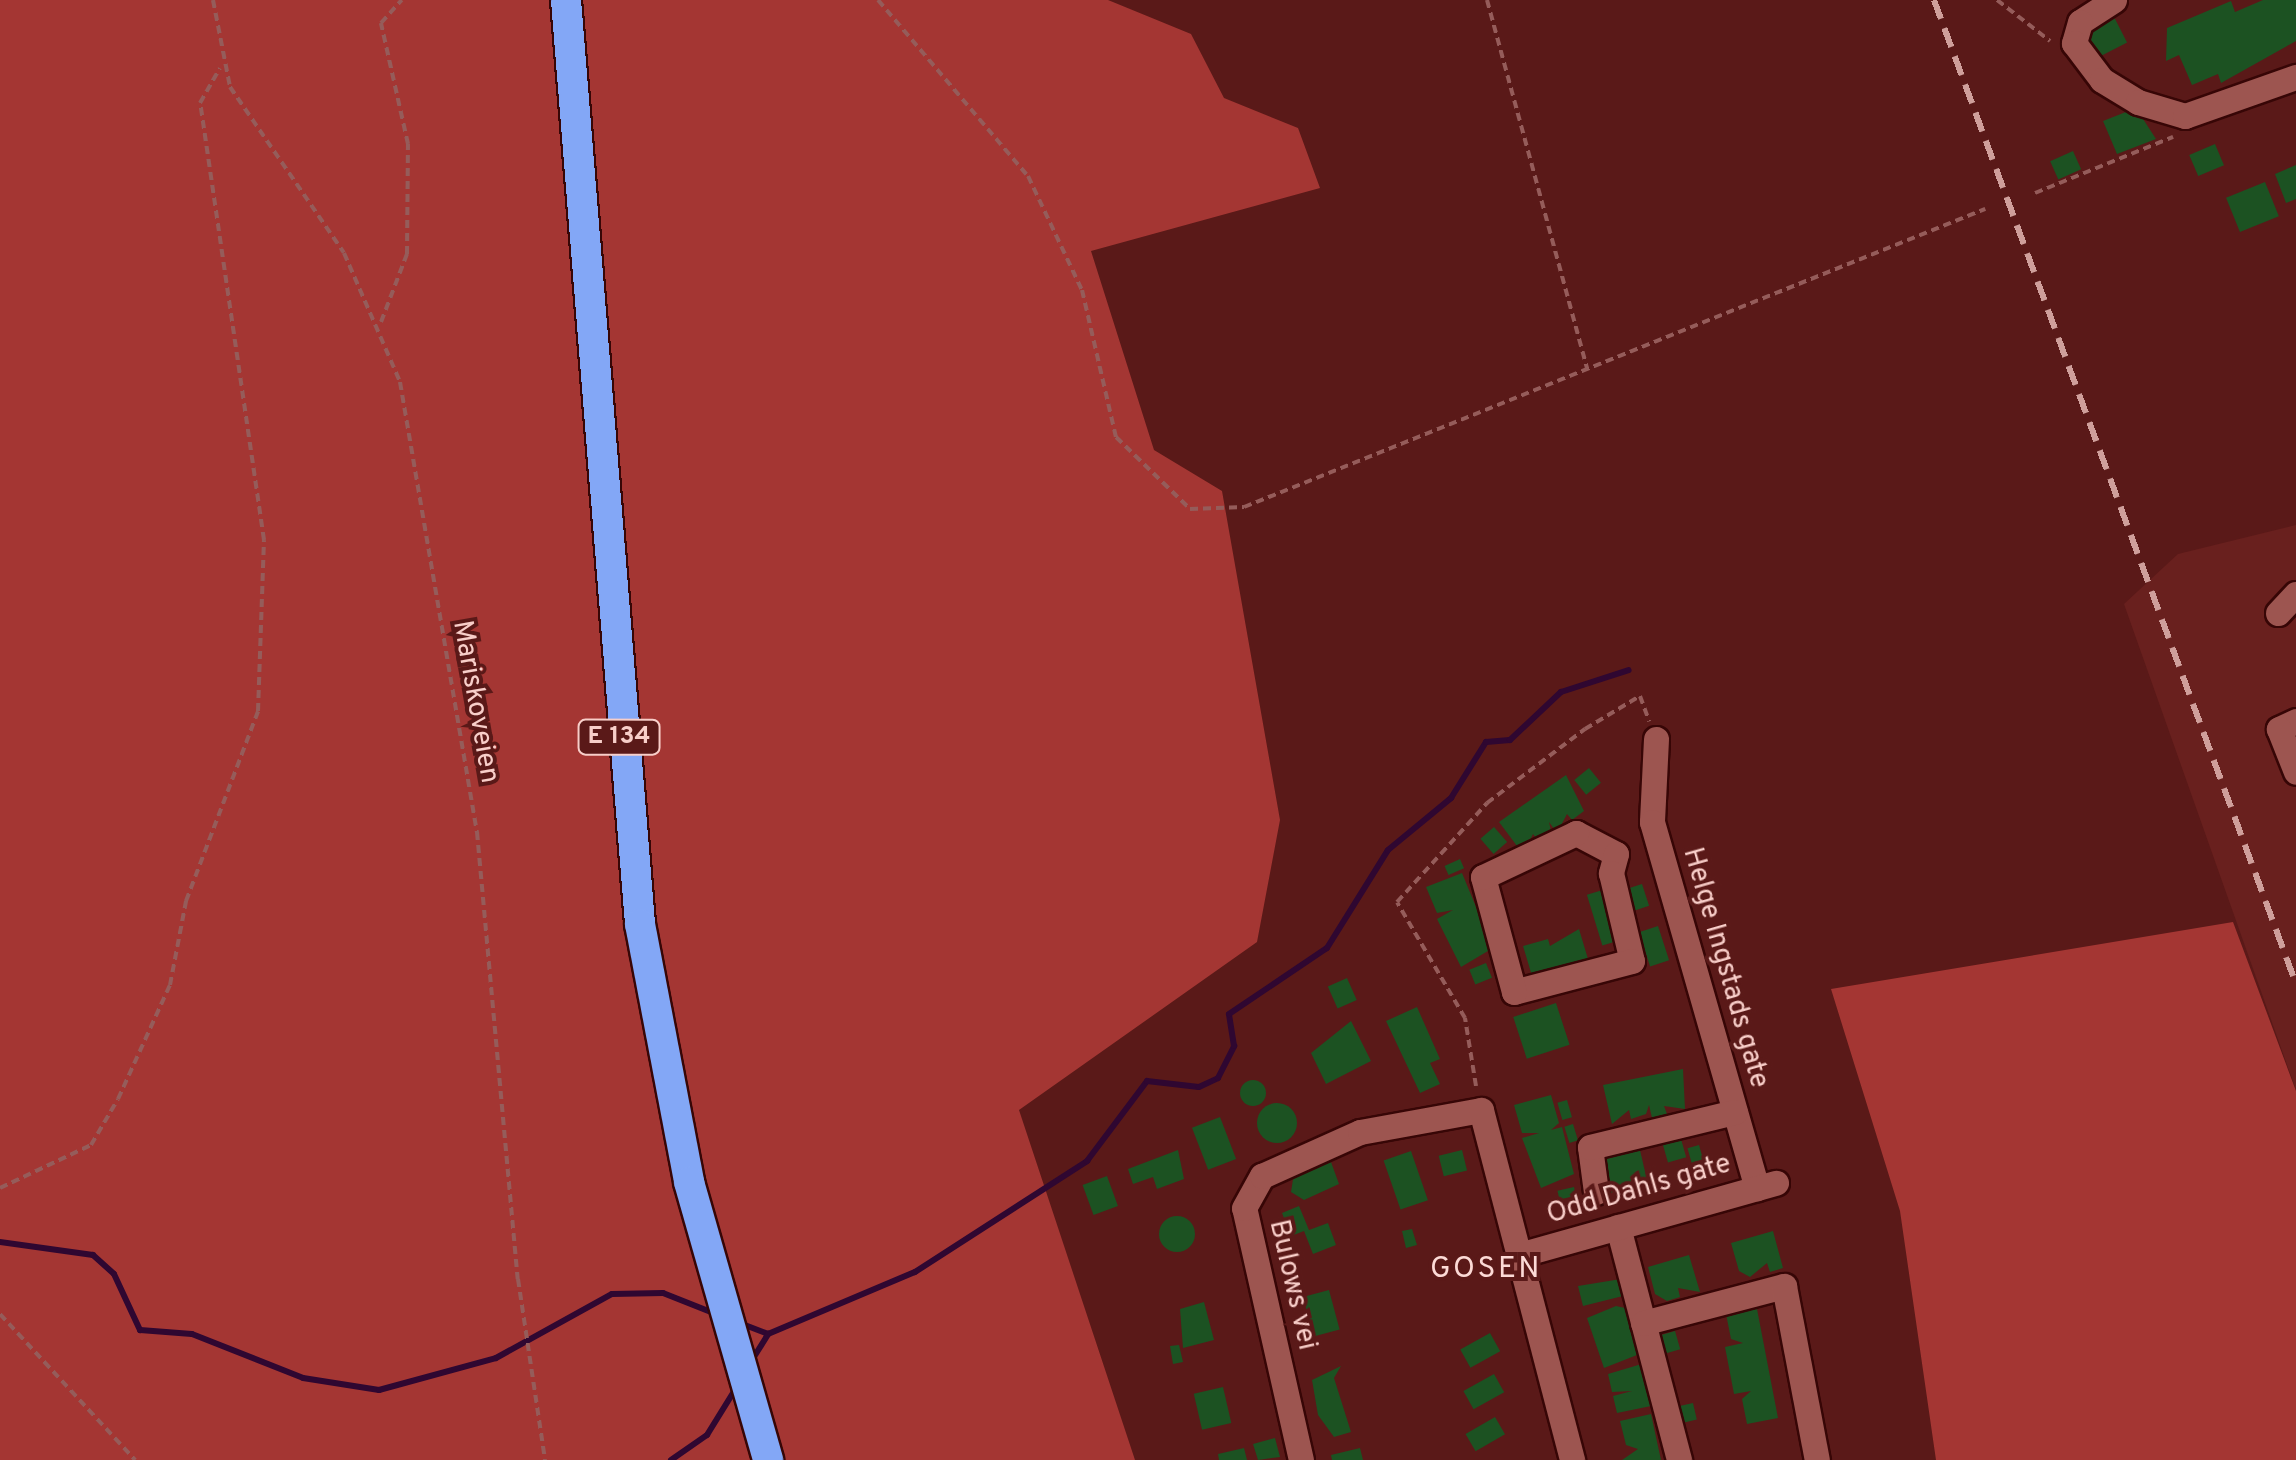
<!DOCTYPE html>
<style>
body{margin:0}
#map{position:relative;width:2296px;height:1460px;overflow:hidden;background:#5a1918;font-family:Overpass,sans-serif}
div>[style]{position:absolute}
.built>*{inset:0;background:#69201e}
.forest>*{inset:0;background:#a43633}
.stream>*{height:6px;margin:-3px;padding:0 3px;transform-origin:3px;border-radius:3px;background:#2f0731}
.building>*{inset:0;background:#1c5222;transform-origin:0 0}
.round{border-radius:50%}
.path>*{height:4px;margin-top:-2px;transform-origin:0;background:repeating-linear-gradient(90deg,#955c5a 0 8px,transparent 0 13px)}
.roads{filter:drop-shadow(2px 0 #370606) drop-shadow(-2px 0 #370606) drop-shadow(0 2px #370606) drop-shadow(0 -2px #370606)}
.minor>*{height:25px;margin:-12.5px;padding:0 12.5px;transform-origin:12.5px;border-radius:12.5px;background:#9d5550}
.highway>*{height:30px;margin:-15px;padding:0 15px;transform-origin:15px;border-radius:15px;background:#83a7f6}
.rail>*{height:6px;margin-top:-3px;transform-origin:0;background:repeating-linear-gradient(90deg,#cf9f9b 0 20px,transparent 0 30px)}
span{translate:-50% -50%;white-space:nowrap;text-align:center;line-height:1.15;-webkit-text-stroke:8px #5a1918;paint-order:stroke}
.shield-label span{padding:2px 8px;background:#5a1918;border:2px solid;border-radius:8px;-webkit-text-stroke-width:0}
.shield-label{font-size:25px;color:#f8cec9;font-weight:700}
.street-label{font-size:28px;color:#f8cec9}
.neighbourhood-label{font-size:30px;color:#fcdad6;letter-spacing:2.5px}
</style>
<div id="map">
<div class="built">
<div style="clip-path:polygon(2296px 525px,2296px 1090px,2124px 604px,2178px 554px)"></div>
</div>
<div class="forest">
<div style="clip-path:polygon(0 0,1108px 0,1191px 34px,1224px 98px,1298px 128px,1320px 188px,1091px 251px,1154px 450px,1222px 491px,1280px 820px,1257px 942px,1019px 1110px,1135px 1460px,0 1460px)"></div>
<div style="clip-path:polygon(2233px 922px,2296px 1091px,2296px 1460px,1936px 1460px,1900px 1211px,1831px 989px)"></div>
</div>
<div class="stream">
<div style="left:0;top:1242px;width:94px;rotate:8deg"></div>
<div style="left:93px;top:1255px;width:28px;rotate:42deg"></div>
<div style="left:114px;top:1274px;width:62px;rotate:65.1deg"></div>
<div style="left:140px;top:1330px;width:52px;rotate:4.4deg"></div>
<div style="left:192px;top:1334px;width:119px;rotate:21.6deg"></div>
<div style="left:303px;top:1378px;width:77px;rotate:9deg"></div>
<div style="left:379px;top:1390px;width:121px;rotate:-15.3deg"></div>
<div style="left:496px;top:1358px;width:132px;rotate:-28.9deg"></div>
<div style="left:612px;top:1294px;width:51px;rotate:-1.1deg"></div>
<div style="left:663px;top:1293px;width:57px;rotate:21.6deg"></div>
<div style="left:737px;top:1322px;width:33px;rotate:21deg"></div>
<div style="left:768px;top:1334px;width:160px;rotate:-22.9deg"></div>
<div style="left:915px;top:1272px;width:205px;rotate:-32.8deg"></div>
<div style="left:1087px;top:1161px;width:100px;rotate:-53.1deg"></div>
<div style="left:1147px;top:1081px;width:52px;rotate:6.6deg"></div>
<div style="left:1199px;top:1087px;width:21px;rotate:-25deg"></div>
<div style="left:1218px;top:1078px;width:36px;rotate:-63deg"></div>
<div style="left:1234px;top:1046px;width:32px;rotate:-99deg"></div>
<div style="left:1229px;top:1014px;width:118px;rotate:-34deg"></div>
<div style="left:1327px;top:948px;width:115px;rotate:-58.1deg"></div>
<div style="left:1388px;top:850px;width:82px;rotate:-39.5deg"></div>
<div style="left:1451px;top:798px;width:66px;rotate:-58deg"></div>
<div style="left:1486px;top:742px;width:24px;rotate:-5deg"></div>
<div style="left:1510px;top:740px;width:70px;rotate:-43.3deg"></div>
<div style="left:1561px;top:692px;width:71px;rotate:-17.9deg"></div>
<div style="left:752px;top:1360px;width:31px;rotate:-58deg"></div>
<div style="left:671px;top:1460px;width:44px;rotate:-34.8deg"></div>
<div style="left:707px;top:1435px;width:55px;rotate:-58.3deg"></div>
</div>
<div class="building">
<div style="clip-path:polygon(2263px 0,2296px 0,2296px 41px,2221px 83px,2218px 74px,2192px 85px,2179px 55px,2166px 61px,2167px 28px,2231px 1px,2235px 12px)"></div>
<div style="left:2113px;top:15px;width:31px;height:31px;rotate:63deg"></div>
<div style="clip-path:polygon(2136px 108px,2156px 139px,2117px 154px,2103px 121px)"></div>
<div style="left:2215px;top:144px;width:23px;height:28px;rotate:67deg"></div>
<div style="left:2073px;top:151px;width:20px;height:25px;rotate:66deg"></div>
<div style="clip-path:polygon(2296px 165px,2296px 199px,2286px 203px,2275px 174px)"></div>
<div style="left:2265px;top:182px;width:37px;height:42px;rotate:68deg"></div>
<div style="left:1589px;top:768px;width:19px;height:19px;rotate:51deg"></div>
<div style="clip-path:polygon(1566px 775px,1584px 811px,1572px 820px,1567px 814px,1557px 833px,1549px 822px,1551px 831px,1538px 841px,1533px 834px,1523px 854px,1499px 822px)"></div>
<div style="left:1494px;top:827px;width:20px;height:18px;rotate:49deg"></div>
<div style="left:1460px;top:859px;width:10px;height:17px;rotate:66deg"></div>
<div style="clip-path:polygon(1462px 873px,1493px 948px,1461px 967px,1437px 919px,1453px 910px,1437px 913px,1426px 887px)"></div>
<div style="left:1642px;top:884px;width:23px;height:18px;rotate:72deg"></div>
<div style="left:1606px;top:889px;width:53px;height:20px;rotate:73deg"></div>
<div style="left:1658px;top:926px;width:36px;height:20px;rotate:72deg"></div>
<div style="clip-path:polygon(1579px 929px,1588px 959px,1532px 976px,1523px 946px,1548px 939px,1550px 946px)"></div>
<div style="left:1486px;top:963px;width:16px;height:18px;rotate:68deg"></div>
<div style="left:1347px;top:978px;width:24px;height:21px;rotate:66deg"></div>
<div style="left:1556px;top:1003px;width:44px;height:45px;rotate:72deg"></div>
<div style="clip-path:polygon(1417px 1007px,1440px 1059px,1430px 1063px,1440px 1084px,1420px 1093px,1386px 1021px)"></div>
<div style="clip-path:polygon(1351px 1021px,1371px 1061px,1326px 1084px,1311px 1053px)"></div>
<div style="clip-path:polygon(1683px 1069px,1685px 1109px,1664px 1106px,1667px 1114px,1652px 1118px,1649px 1105px,1646px 1114px,1631px 1119px,1629px 1110px,1612px 1124px,1603px 1085px)"></div>
<div class="round" style="left:1240px;top:1080px;width:26px;height:26px"></div>
<div style="clip-path:polygon(1551px 1095px,1559px 1123px,1551px 1130px,1562px 1127px,1574px 1174px,1541px 1188px,1522px 1138px,1539px 1133px,1522px 1133px,1514px 1105px)"></div>
<div style="left:1567px;top:1100px;width:18px;height:10px;rotate:74deg"></div>
<div class="round" style="left:1257px;top:1103px;width:40px;height:40px"></div>
<div style="left:1220px;top:1117px;width:45px;height:30px;rotate:69deg"></div>
<div style="left:1573px;top:1124px;width:17px;height:9px;rotate:73deg"></div>
<div style="left:1681px;top:1139px;width:19px;height:19px;rotate:74deg"></div>
<div style="left:1699px;top:1145px;width:15px;height:12px;rotate:74deg"></div>
<div style="clip-path:polygon(1178px 1150px,1184px 1179px,1157px 1189px,1153px 1177px,1133px 1184px,1128px 1169px)"></div>
<div style="left:1462px;top:1150px;width:21px;height:24px;rotate:76deg"></div>
<div style="left:1640px;top:1150px;width:35px;height:38px;rotate:77deg"></div>
<div style="left:1411px;top:1151px;width:52px;height:29px;rotate:71deg"></div>
<div style="clip-path:polygon(1331px 1162px,1339px 1184px,1304px 1200px,1291px 1192px,1294px 1173px)"></div>
<div style="left:1107px;top:1176px;width:32px;height:26px;rotate:70deg"></div>
<div style="left:1574px;top:1187px;width:9px;height:17px;rotate:77deg"></div>
<div style="clip-path:polygon(1299px 1206px,1309px 1230px,1328px 1223px,1336px 1245px,1313px 1254px,1304px 1231px,1291px 1236px,1282px 1213px)"></div>
<div class="round" style="left:1159px;top:1216px;width:36px;height:36px"></div>
<div style="clip-path:polygon(1412px 1229px,1417px 1245px,1406px 1248px,1402px 1231px)"></div>
<div style="clip-path:polygon(1773px 1231px,1783px 1268px,1770px 1272px,1767px 1263px,1750px 1277px,1739px 1271px,1731px 1243px)"></div>
<div style="clip-path:polygon(1689px 1255px,1700px 1292px,1678px 1288px,1680px 1297px,1667px 1301px,1655px 1294px,1648px 1267px)"></div>
<div style="clip-path:polygon(1627px 1278px,1631px 1294px,1583px 1306px,1578px 1286px)"></div>
<div style="left:1329px;top:1290px;width:41px;height:27px;rotate:75deg"></div>
<div style="clip-path:polygon(1204px 1302px,1214px 1340px,1183px 1348px,1180px 1309px)"></div>
<div style="clip-path:polygon(1616px 1306px,1625px 1308px,1637px 1355px,1604px 1368px,1587px 1318px)"></div>
<div style="clip-path:polygon(1757px 1309px,1778px 1418px,1747px 1424px,1742px 1399px,1751px 1391px,1734px 1394px,1725px 1347px,1743px 1343px,1731px 1339px,1726px 1314px)"></div>
<div style="left:1675px;top:1331px;width:19px;height:17px;rotate:74deg"></div>
<div style="left:1490px;top:1333px;width:21px;height:34px;rotate:61deg"></div>
<div style="clip-path:polygon(1179px 1345px,1183px 1362px,1173px 1364px,1170px 1346px)"></div>
<div style="clip-path:polygon(1645px 1363px,1656px 1405px,1617px 1413px,1613px 1396px,1632px 1391px,1612px 1392px,1608px 1374px)"></div>
<div style="clip-path:polygon(1341px 1366px,1334px 1378px,1351px 1432px,1334px 1437px,1318px 1415px,1312px 1380px)"></div>
<div style="left:1494px;top:1374px;width:21px;height:35px;rotate:61deg"></div>
<div style="left:1223px;top:1387px;width:37px;height:30px;rotate:77deg"></div>
<div style="left:1693px;top:1403px;width:17px;height:16px;rotate:77deg"></div>
<div style="clip-path:polygon(1651px 1414px,1661px 1460px,1622px 1460px,1638px 1449px,1626px 1445px,1620px 1421px)"></div>
<div style="left:1495px;top:1417px;width:20px;height:34px;rotate:60deg"></div>
<div style="clip-path:polygon(1275px 1438px,1280px 1457px,1258px 1460px,1253px 1444px)"></div>
<div style="clip-path:polygon(1244px 1448px,1247px 1460px,1219px 1460px,1218px 1454px)"></div>
<div style="clip-path:polygon(1360px 1448px,1363px 1460px,1332px 1460px,1331px 1455px)"></div>
</div>
<div class="path">
<div style="left:213px;top:0;width:89px;rotate:78.9deg"></div>
<div style="left:230px;top:87px;width:201px;rotate:55.5deg"></div>
<div style="left:344px;top:253px;width:141px;rotate:66.5deg"></div>
<div style="left:400px;top:382px;width:457px;rotate:80.3deg"></div>
<div style="left:477px;top:832px;width:449px;rotate:84.8deg"></div>
<div style="left:518px;top:1279px;width:183px;rotate:81.5deg"></div>
<div style="left:878px;top:0;width:231px;rotate:49.6deg"></div>
<div style="left:1028px;top:176px;width:126px;rotate:64.7deg"></div>
<div style="left:1082px;top:290px;width:151px;rotate:77deg"></div>
<div style="left:1116px;top:437px;width:103px;rotate:44.2deg"></div>
<div style="left:1190px;top:509px;width:54px;rotate:-2.1deg"></div>
<div style="left:1244px;top:507px;width:799px;rotate:-21.91deg"></div>
<div style="left:1487px;top:0;width:382px;rotate:74.8deg"></div>
<div style="left:1997px;top:0;width:67px;rotate:37.7deg"></div>
<div style="left:2035px;top:193px;width:149px;rotate:-22.1deg"></div>
<div style="left:381px;top:322px;width:73px;rotate:-69.1deg"></div>
<div style="left:407px;top:254px;width:110px;rotate:-89.5deg"></div>
<div style="left:408px;top:144px;width:124px;rotate:-102.6deg"></div>
<div style="left:381px;top:23px;width:31px;rotate:-48deg"></div>
<div style="left:1476px;top:1086px;width:69px;rotate:-99.2deg"></div>
<div style="left:1465px;top:1018px;width:134px;rotate:-120.4deg"></div>
<div style="left:1397px;top:902px;width:134px;rotate:-47.7deg"></div>
<div style="left:1487px;top:803px;width:123px;rotate:-37.1deg"></div>
<div style="left:1585px;top:729px;width:64px;rotate:-31deg"></div>
<div style="left:1640px;top:696px;width:27px;rotate:70deg"></div>
<div style="left:0;top:1188px;width:101px;rotate:-25.3deg"></div>
<div style="left:91px;top:1145px;width:53px;rotate:-59.6deg"></div>
<div style="left:118px;top:1099px;width:125px;rotate:-65.5deg"></div>
<div style="left:170px;top:985px;width:86px;rotate:-79.2deg"></div>
<div style="left:186px;top:901px;width:203px;rotate:-69.2deg"></div>
<div style="left:258px;top:711px;width:171px;rotate:-88deg"></div>
<div style="left:264px;top:540px;width:442px;rotate:-98.3deg"></div>
<div style="left:200px;top:103px;width:40px;rotate:-60.3deg"></div>
<div style="left:0;top:1314px;width:199px;rotate:47.2deg"></div>
</div>
<div class="roads">
<div class="minor">
<div style="left:2114px;top:0;width:40px;rotate:147.1deg"></div>
<div style="left:2080px;top:22px;width:22px;rotate:106deg"></div>
<div style="left:2074px;top:43px;width:46px;rotate:52.9deg"></div>
<div style="left:2102px;top:80px;width:42px;rotate:31.4deg"></div>
<div style="left:2138px;top:102px;width:49px;rotate:16.6deg"></div>
<div style="left:2185px;top:116px;width:118px;rotate:-19.4deg"></div>
<div style="left:2278px;top:613px;width:26px;rotate:-47deg"></div>
<div style="left:2296px;top:721px;width:19px;rotate:155deg"></div>
<div style="left:2279px;top:729px;width:46px;rotate:68.4deg"></div>
<div style="left:1656px;top:739px;width:83px;rotate:92.8deg"></div>
<div style="left:1652px;top:822px;width:381px;rotate:74deg"></div>
<div style="left:1576px;top:833px;width:45px;rotate:27.7deg"></div>
<div style="left:1616px;top:854px;width:20px;rotate:105deg"></div>
<div style="left:1611px;top:873px;width:90px;rotate:76.6deg"></div>
<div style="left:1632px;top:961px;width:122px;rotate:165.3deg"></div>
<div style="left:1514px;top:992px;width:119px;rotate:-105.1deg"></div>
<div style="left:1483px;top:877px;width:103px;rotate:-25.3deg"></div>
<div style="left:1596px;top:1192px;width:45px;rotate:-97.6deg"></div>
<div style="left:1590px;top:1147px;width:149px;rotate:-13.6deg"></div>
<div style="left:1618px;top:1227px;width:241px;rotate:75.3deg"></div>
<div style="left:1519px;top:1255px;width:267px;rotate:-15.7deg"></div>
<div style="left:1643px;top:1323px;width:146px;rotate:-14.7deg"></div>
<div style="left:1784px;top:1286px;width:177px;rotate:79.3deg"></div>
<div style="left:1301px;top:1460px;width:258px;rotate:-102.7deg"></div>
<div style="left:1244px;top:1208px;width:37px;rotate:-61deg"></div>
<div style="left:1262px;top:1176px;width:107px;rotate:-24.2deg"></div>
<div style="left:1360px;top:1132px;width:123px;rotate:-10.3deg"></div>
<div style="left:1481px;top:1110px;width:362px;rotate:75.4deg"></div>
</div>
<div class="highway">
<div style="left:566px;top:0;width:927px;rotate:85.42deg"></div>
<div style="left:640px;top:924px;width:263px;rotate:79.2deg"></div>
<div style="left:689px;top:1182px;width:289px;rotate:74.1deg"></div>
</div>
</div>
<div class="rail">
<div style="left:1934px;top:0;width:1048px;rotate:69.8deg"></div>
</div>
<div class="shield-label">
<span style="left:619px;top:737px">E 134</span>
</div>
<div class="street-label">
<span style="left:475px;top:702px;rotate:80deg">Mariskoveien</span>
<span style="left:1725px;top:968px;rotate:74deg">Helge Ingstads gate</span>
<span style="left:1639px;top:1190px;rotate:-16deg">Odd Dahls gate</span>
<span style="left:1292px;top:1285px;rotate:77deg">Bulows vei</span>
</div>
<div class="neighbourhood-label">
<span style="left:1486px;top:1270px">GOSEN</span>
</div>
</div>
